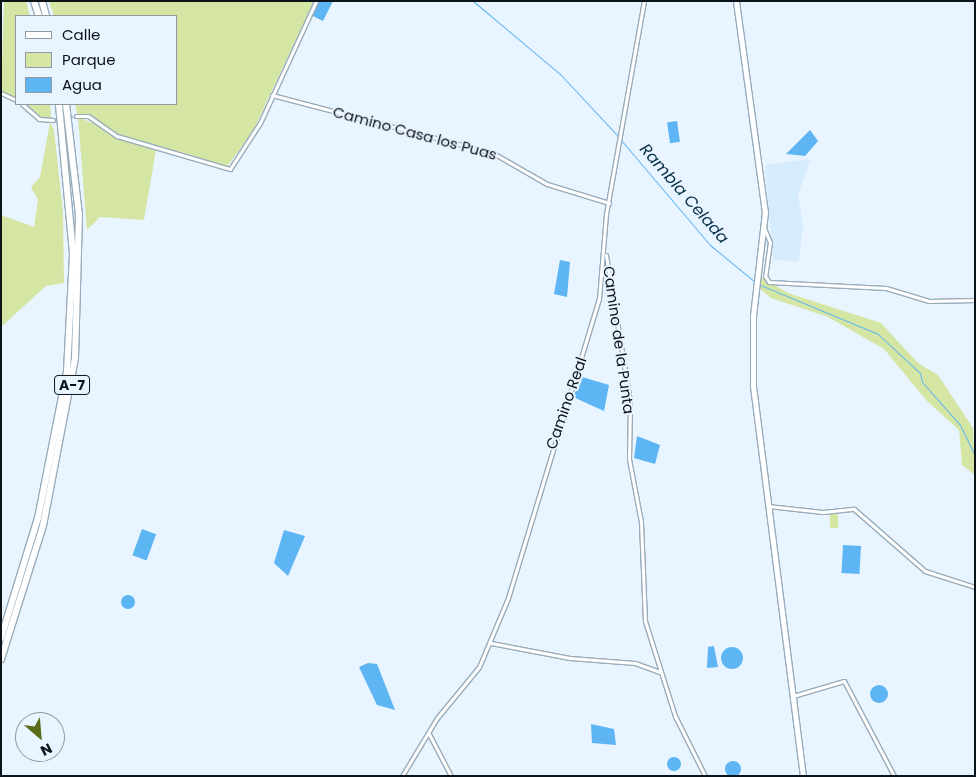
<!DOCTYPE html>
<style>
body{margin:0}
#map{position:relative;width:976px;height:777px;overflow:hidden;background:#e8f4ff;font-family:Poppins,sans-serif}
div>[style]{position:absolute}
.built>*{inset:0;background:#d6ecfd}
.green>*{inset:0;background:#d5e6a4;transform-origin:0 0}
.water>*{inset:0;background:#5db5f3;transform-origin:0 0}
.round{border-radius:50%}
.stream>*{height:1px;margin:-0.5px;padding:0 0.5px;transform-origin:0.5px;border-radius:0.5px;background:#5db5f3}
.street-tunnel>*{height:3px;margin-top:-1.5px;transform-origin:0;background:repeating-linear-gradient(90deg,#c7d2dc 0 3px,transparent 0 4.5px)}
.roads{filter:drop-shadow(1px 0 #98acbb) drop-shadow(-1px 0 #98acbb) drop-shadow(0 1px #98acbb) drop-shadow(0 -1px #98acbb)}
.street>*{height:3px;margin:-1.5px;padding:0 1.5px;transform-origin:1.5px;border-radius:1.5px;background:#fff}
.primary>*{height:5px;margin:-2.5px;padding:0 2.5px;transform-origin:2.5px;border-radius:2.5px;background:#fff}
.highway>*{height:6px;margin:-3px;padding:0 3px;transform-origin:3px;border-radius:3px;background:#fff}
span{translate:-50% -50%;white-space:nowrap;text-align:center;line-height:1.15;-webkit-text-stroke:4px #e8f4ff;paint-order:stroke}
.shield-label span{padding:1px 4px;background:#e8f4ff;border:1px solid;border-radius:4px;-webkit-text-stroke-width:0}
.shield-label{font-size:14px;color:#0c1319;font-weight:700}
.street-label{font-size:15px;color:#0c1319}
.water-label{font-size:16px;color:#093049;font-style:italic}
.frame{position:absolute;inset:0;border:2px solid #0c1319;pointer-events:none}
.legend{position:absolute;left:15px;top:15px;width:162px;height:90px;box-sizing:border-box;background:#e8f4ff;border:1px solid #909aa3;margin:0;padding:6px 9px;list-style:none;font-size:15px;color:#0c1319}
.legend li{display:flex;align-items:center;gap:10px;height:25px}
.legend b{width:25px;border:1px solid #909aa3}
.north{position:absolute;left:15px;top:712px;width:50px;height:50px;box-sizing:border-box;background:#e8f4ff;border:1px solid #909aa3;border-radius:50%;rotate:153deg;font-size:14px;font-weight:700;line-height:20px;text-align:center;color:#0c1319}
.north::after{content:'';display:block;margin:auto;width:18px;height:22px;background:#5b6b17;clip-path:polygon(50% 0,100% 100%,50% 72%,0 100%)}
</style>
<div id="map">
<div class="built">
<div style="clip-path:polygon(811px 159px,798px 194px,803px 226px,799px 262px,773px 260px,765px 165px)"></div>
</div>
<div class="green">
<div style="clip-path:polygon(4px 1px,26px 1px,30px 16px,16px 16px,16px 98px,1px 91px)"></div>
<div style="clip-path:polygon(49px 1px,314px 1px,254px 129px,227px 167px,111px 132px,92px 117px,77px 114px,75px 104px,176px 104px,176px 16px,54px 16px)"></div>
<div style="clip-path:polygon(24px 104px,50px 104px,51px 118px,40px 118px)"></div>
<div style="clip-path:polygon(78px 117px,156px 150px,144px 220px,100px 217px,87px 230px)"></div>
<div style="clip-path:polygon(50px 122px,54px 130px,63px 212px,64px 283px,46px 286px,1px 327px,1px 215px,34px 227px,38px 200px,31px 187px,40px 177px)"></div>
<div style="clip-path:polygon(761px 277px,788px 293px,881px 323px,918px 363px,938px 375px,973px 428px,975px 475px,962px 465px,959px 430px,927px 401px,884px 349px,828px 317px,771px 298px,760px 289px)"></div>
<div style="left:830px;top:512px;width:8px;height:16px"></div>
</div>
<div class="water">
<div style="clip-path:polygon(318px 1px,333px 1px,323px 21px,311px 15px)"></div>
<div style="left:677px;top:121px;width:21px;height:10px;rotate:82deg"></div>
<div style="clip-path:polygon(810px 130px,818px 141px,805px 156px,786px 154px)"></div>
<div style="clip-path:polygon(560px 260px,570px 262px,567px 297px,554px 294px)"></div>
<div style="clip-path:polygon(582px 377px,609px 385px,604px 411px,573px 397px)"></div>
<div style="clip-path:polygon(637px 436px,660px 445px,655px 464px,634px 458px)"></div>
<div style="left:142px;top:529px;width:15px;height:28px;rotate:20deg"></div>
<div style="clip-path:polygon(284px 530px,305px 536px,288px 576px,274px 563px)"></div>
<div style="left:843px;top:545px;width:18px;height:28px;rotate:3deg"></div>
<div class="round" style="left:121px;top:595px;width:14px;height:14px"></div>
<div style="clip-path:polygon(714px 646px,718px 667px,707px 668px,708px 647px)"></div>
<div class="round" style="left:721px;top:647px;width:22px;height:22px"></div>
<div style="clip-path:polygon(368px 663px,377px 664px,395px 710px,377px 705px,359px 667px)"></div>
<div class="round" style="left:870px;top:685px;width:18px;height:18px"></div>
<div style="clip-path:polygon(591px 724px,614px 729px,616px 745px,592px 743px)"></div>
<div class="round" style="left:667px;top:757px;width:14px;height:14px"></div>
<div class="round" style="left:725px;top:761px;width:16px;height:16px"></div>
</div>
<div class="stream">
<div style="left:473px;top:1px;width:114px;rotate:40deg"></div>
<div style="left:560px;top:74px;width:86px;rotate:46.9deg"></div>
<div style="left:621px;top:140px;width:138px;rotate:49.7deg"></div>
<div style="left:710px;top:245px;width:58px;rotate:39.4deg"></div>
<div style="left:758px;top:284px;width:130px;rotate:22.6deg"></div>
<div style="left:878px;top:334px;width:57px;rotate:42.9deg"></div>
<div style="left:920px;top:373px;width:9px;rotate:77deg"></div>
<div style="left:922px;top:382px;width:57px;rotate:48.5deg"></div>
<div style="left:960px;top:425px;width:34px;rotate:64deg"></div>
</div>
<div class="street-tunnel">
<div style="left:53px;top:120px;width:23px;rotate:-10deg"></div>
</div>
<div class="roads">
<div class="street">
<div style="left:1px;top:93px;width:17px;rotate:25deg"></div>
<div style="left:272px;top:95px;width:228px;rotate:14.7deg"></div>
<div style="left:493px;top:153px;width:62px;rotate:29.9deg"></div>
<div style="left:547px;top:184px;width:65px;rotate:17deg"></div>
<div style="left:22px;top:104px;width:23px;rotate:41deg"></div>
<div style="left:39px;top:119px;width:14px;rotate:4deg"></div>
<div style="left:76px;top:116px;width:12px"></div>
<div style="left:88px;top:116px;width:35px;rotate:35deg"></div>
<div style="left:117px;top:136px;width:118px;rotate:16.3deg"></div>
<div style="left:230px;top:169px;width:55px;rotate:-56.9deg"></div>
<div style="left:260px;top:123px;width:134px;rotate:-65.3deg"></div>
<div style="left:764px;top:228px;width:15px;rotate:67deg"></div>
<div style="left:770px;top:242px;width:34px;rotate:98deg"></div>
<div style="left:765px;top:276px;width:7px;rotate:56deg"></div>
<div style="left:769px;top:282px;width:117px;rotate:2.9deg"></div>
<div style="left:886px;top:288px;width:45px;rotate:16.8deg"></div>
<div style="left:929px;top:301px;width:46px;rotate:-1.2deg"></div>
<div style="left:606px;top:255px;width:149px;rotate:80.7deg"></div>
<div style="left:630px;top:402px;width:57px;rotate:91deg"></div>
<div style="left:629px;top:459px;width:64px;rotate:79.2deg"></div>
<div style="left:641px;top:522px;width:99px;rotate:87.7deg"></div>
<div style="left:645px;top:621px;width:100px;rotate:72.5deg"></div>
<div style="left:675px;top:716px;width:67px;rotate:63.4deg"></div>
<div style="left:768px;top:506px;width:55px;rotate:6.2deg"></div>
<div style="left:823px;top:512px;width:31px;rotate:-6deg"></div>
<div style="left:854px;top:509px;width:94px;rotate:41.1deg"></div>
<div style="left:925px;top:571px;width:52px;rotate:17.7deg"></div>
<div style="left:491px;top:643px;width:80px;rotate:10.8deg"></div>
<div style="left:570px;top:658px;width:65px;rotate:4.4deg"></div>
<div style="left:635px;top:663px;width:27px;rotate:20deg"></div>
<div style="left:793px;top:696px;width:53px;rotate:-16.4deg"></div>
<div style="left:844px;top:681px;width:107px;rotate:62.2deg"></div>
<div style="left:429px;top:734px;width:47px;rotate:62.4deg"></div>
<div style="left:402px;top:776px;width:68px;rotate:-58.9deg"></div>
<div style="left:437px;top:718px;width:66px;rotate:-50.5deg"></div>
<div style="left:479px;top:667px;width:75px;rotate:-67.2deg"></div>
<div style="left:508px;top:598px;width:313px;rotate:-73.1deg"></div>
<div style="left:599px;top:299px;width:85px;rotate:-85.3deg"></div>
<div style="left:606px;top:214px;width:216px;rotate:-79.9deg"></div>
</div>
<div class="primary">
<div style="left:736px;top:1px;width:213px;rotate:82.2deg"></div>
<div style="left:765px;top:212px;width:104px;rotate:96.6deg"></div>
<div style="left:753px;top:315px;width:71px;rotate:90deg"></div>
<div style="left:753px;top:386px;width:393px;rotate:82.7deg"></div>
</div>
<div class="highway">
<div style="left:34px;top:1px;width:16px;rotate:72deg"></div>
<div style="left:42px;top:1px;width:16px;rotate:75deg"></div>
<div style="left:1px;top:638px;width:126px;rotate:-72.9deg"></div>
<div style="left:38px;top:518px;width:149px;rotate:-78.8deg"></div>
<div style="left:67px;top:372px;width:119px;rotate:-87.1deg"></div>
<div style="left:73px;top:253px;width:150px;rotate:-95.4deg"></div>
<div style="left:1px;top:659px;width:139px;rotate:-72.5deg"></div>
<div style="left:43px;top:526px;width:171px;rotate:-79.2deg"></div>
<div style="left:75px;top:358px;width:143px;rotate:-88.4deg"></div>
<div style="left:79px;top:215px;width:112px;rotate:-96.7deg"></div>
</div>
</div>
<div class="shield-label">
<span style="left:72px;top:385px">A-7</span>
</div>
<div class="street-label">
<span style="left:415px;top:133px;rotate:15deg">Camino Casa los Puas</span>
<span style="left:619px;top:340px;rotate:82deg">Camino de la Punta</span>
<span style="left:566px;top:403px;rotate:-71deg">Camino Real</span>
</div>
<div class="water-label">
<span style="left:684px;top:194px;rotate:49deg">Rambla Celada</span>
</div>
<div class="frame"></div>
<ul class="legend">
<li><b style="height:6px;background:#fff"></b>Calle</li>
<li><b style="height:14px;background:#d5e6a4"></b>Parque</li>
<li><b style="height:14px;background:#5db5f3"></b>Agua</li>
</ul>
<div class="north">N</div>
</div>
